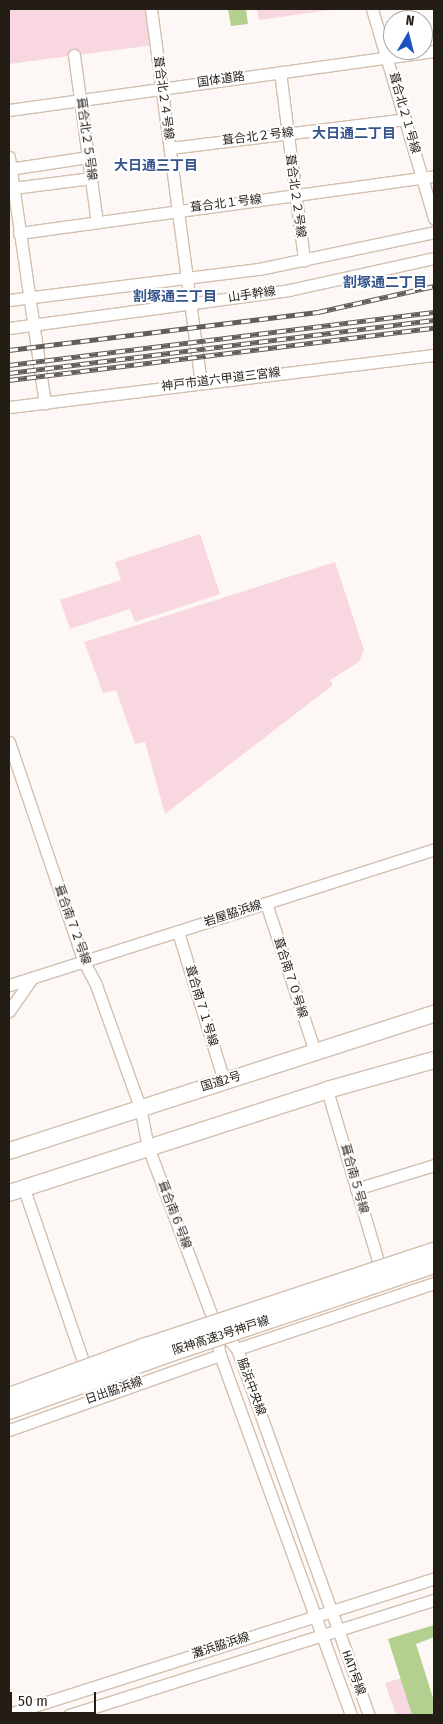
<!DOCTYPE html>
<meta charset="utf-8">
<style>
body{margin:0}
#map{position:relative;width:443px;height:1724px;overflow:hidden;background:#fdf8f5;font-family:"Fira Sans Condensed","Noto Sans JP",sans-serif}
div>[style]{position:absolute}
.green>*{inset:0;background:#f9d7e1}
.water>*{inset:0;background:#b4d08e}
.roads{filter:drop-shadow(1px 0 #d3bfad) drop-shadow(-1px 0 #d3bfad) drop-shadow(0 1px #d3bfad) drop-shadow(0 -1px #d3bfad)}
.minor>*{height:11px;margin:-5.5px;padding:0 5.5px;transform-origin:5.5px;border-radius:5.5px;background:#fff}
.highway>*{height:16px;margin:-8px;padding:0 8px;transform-origin:8px;border-radius:8px;background:#fff}
.rail>*{height:5px;margin-top:-2.5px;transform-origin:0;background:repeating-linear-gradient(90deg,#fff 0 9px,#635d57 0 18px);box-sizing:border-box;border-block:1px solid #635d57}
.bridges{filter:drop-shadow(1px 0 #d3bfad) drop-shadow(-1px 0 #d3bfad) drop-shadow(0 1px #d3bfad) drop-shadow(0 -1px #d3bfad)}
.highway-bridge>*{height:16px;margin:-8px;padding:0 8px;transform-origin:8px;border-radius:8px;background:#fff}
span{translate:-50% -50%;white-space:nowrap;text-align:center;line-height:1.15;-webkit-text-stroke:4px #fff;paint-order:stroke}
.street-label{font-size:12px;color:#241d16}
.neighbourhood-label{font-size:14px;color:#35548c;font-weight:700}
.frame{position:absolute;inset:0;border:10px solid #241d16;pointer-events:none}
.north{position:absolute;left:383px;top:10px;width:50px;height:50px;box-sizing:border-box;background:#fff;border:1px solid #a7a5a2;border-radius:50%;rotate:8deg;font-size:14px;font-weight:700;line-height:20px;text-align:center;color:#241d16}
.north::after{content:'';display:block;margin:auto;width:18px;height:22px;background:#1b53c0;clip-path:polygon(50% 0,100% 100%,50% 72%,0 100%)}
.scale{position:absolute;left:10px;top:1692px;width:86px;height:22px;box-sizing:border-box;border:2px solid #241d16;border-top:0;padding-left:6px;font-size:15px;line-height:18px;white-space:nowrap;color:#241d16;-webkit-text-stroke:4px #fff;paint-order:stroke}
</style>
<div id="map">
<div class="green">
<div style="clip-path:polygon(9px 9px,148px 9px,154px 45px,9px 64px)"></div>
<div style="clip-path:polygon(257px 9px,337px 9px,259px 20px)"></div>
<div style="clip-path:polygon(200px 534px,220px 594px,135px 622px,130px 609px,70px 629px,60px 600px,121px 580px,115px 562px)"></div>
<div style="clip-path:polygon(335px 562px,364px 650px,359px 662px,330px 680px,333px 685px,165px 814px,145px 742px,135px 744px,116px 690px,103px 693px,84px 642px)"></div>
<div style="clip-path:polygon(401px 1678px,412px 1715px,396px 1715px,385px 1683px)"></div>
</div>
<div class="water">
<div style="clip-path:polygon(228px 9px,246px 9px,248px 24px,231px 26px)"></div>
<div style="clip-path:polygon(434px 1625px,434px 1637px,416px 1644px,434px 1701px,434px 1715px,412px 1715px,388px 1639px)"></div>
</div>
<div class="roads">
<div class="minor">
<div style="left:151px;top:9px;width:376px;rotate:82.4deg"></div>
<div style="left:372px;top:9px;width:218px;rotate:73.5deg"></div>
<div style="left:74px;top:55px;width:169px;rotate:82.2deg"></div>
<div style="left:280px;top:72px;width:190px;rotate:82.7deg"></div>
<div style="left:9px;top:110px;width:429px;rotate:-7.9deg"></div>
<div style="left:170px;top:148px;width:237px;rotate:-7deg"></div>
<div style="left:9px;top:157px;width:249px;rotate:81.7deg"></div>
<div style="left:9px;top:169px;width:80px;rotate:-8.6deg"></div>
<div style="left:13px;top:188px;width:79px;rotate:-7.3deg"></div>
<div style="left:19px;top:233px;width:419px;rotate:-7.8deg"></div>
<div style="left:9px;top:300px;width:252px;rotate:-7.1deg"></div>
<div style="left:259px;top:269px;width:179px;rotate:-11.9deg"></div>
<div style="left:9px;top:328px;width:283px;rotate:-7.7deg"></div>
<div style="left:289px;top:290px;width:148px;rotate:-12.4deg"></div>
<div style="left:9px;top:407px;width:428px;rotate:-7deg"></div>
<div style="left:9px;top:742px;width:232px;rotate:71.2deg"></div>
<div style="left:84px;top:962px;width:26px;rotate:62deg"></div>
<div style="left:96px;top:985px;width:130px;rotate:70.2deg"></div>
<div style="left:140px;top:1107px;width:41px;rotate:78.7deg"></div>
<div style="left:148px;top:1147px;width:187px;rotate:69.3deg"></div>
<div style="left:214px;top:1322px;width:34px;rotate:80deg"></div>
<div style="left:220px;top:1355px;width:383px;rotate:70deg"></div>
<div style="left:266px;top:903px;width:157px;rotate:71.8deg"></div>
<div style="left:178px;top:932px;width:156px;rotate:72.8deg"></div>
<div style="left:9px;top:985px;width:446px;rotate:-17.7deg"></div>
<div style="left:9px;top:1011px;width:40px;rotate:-55.1deg"></div>
<div style="left:327px;top:1090px;width:186px;rotate:73.4deg"></div>
<div style="left:24px;top:1189px;width:188px;rotate:71.1deg"></div>
<div style="left:356px;top:1189px;width:82px;rotate:-17.1deg"></div>
<div style="left:222px;top:1331px;width:23px;rotate:50deg"></div>
<div style="left:237px;top:1349px;width:389px;rotate:70.2deg"></div>
<div style="left:237px;top:1349px;width:208px;rotate:-18.5deg"></div>
<div style="left:9px;top:1430px;width:224px;rotate:-19.6deg"></div>
<div style="left:9px;top:1714px;width:446px;rotate:-17.7deg"></div>
<div style="left:69px;top:1715px;width:383px;rotate:-17.5deg"></div>
</div>
<div class="highway">
<div style="left:9px;top:1151px;width:447px;rotate:-17.9deg"></div>
<div style="left:9px;top:1193px;width:334px;rotate:-17.9deg"></div>
<div style="left:327px;top:1090px;width:111px;rotate:-15.7deg"></div>
</div>
</div>
<div class="rail">
<div style="left:9px;top:350px;width:311px;rotate:-7deg"></div>
<div style="left:318px;top:312px;width:119px;rotate:-12.6deg"></div>
<div style="left:9px;top:365px;width:428px;rotate:-7.1deg"></div>
<div style="left:9px;top:373px;width:428px;rotate:-7.1deg"></div>
<div style="left:9px;top:380px;width:428px;rotate:-7deg"></div>
</div>
<div class="bridges">
<div class="highway-bridge">
<div style="left:9px;top:1396px;width:146px;rotate:-20.1deg"></div>
<div style="left:146px;top:1346px;width:303px;rotate:-18.3deg"></div>
<div style="left:9px;top:1411px;width:166px;rotate:-19.7deg"></div>
<div style="left:165px;top:1355px;width:284px;rotate:-18.5deg"></div>
</div>
</div>
<div class="street-label">
<span style="left:221px;top:80px;rotate:-8deg">国体道路</span>
<span style="left:163px;top:98px;rotate:82deg">葺合北２４号線</span>
<span style="left:404px;top:113px;rotate:74deg">葺合北２１号線</span>
<span style="left:258px;top:137px;rotate:-7deg">葺合北２号線</span>
<span style="left:86px;top:139px;rotate:82deg">葺合北２５号線</span>
<span style="left:295px;top:196px;rotate:82deg">葺合北２２号線</span>
<span style="left:226px;top:204px;rotate:-7deg">葺合北１号線</span>
<span style="left:252px;top:295px;rotate:-8deg">山手幹線</span>
<span style="left:221px;top:380px;rotate:-7deg">神戸市道六甲道三宮線</span>
<span style="left:233px;top:914px;rotate:-18deg">岩屋脇浜線</span>
<span style="left:72px;top:925px;rotate:70deg">葺合南７２号線</span>
<span style="left:290px;top:978px;rotate:72deg">葺合南７０号線</span>
<span style="left:201px;top:1006px;rotate:73deg">葺合南７１号線</span>
<span style="left:221px;top:1082px;rotate:-17deg">国道2号</span>
<span style="left:354px;top:1179px;rotate:74deg">葺合南５号線</span>
<span style="left:174px;top:1215px;rotate:69deg">葺合南６号線</span>
<span style="left:221px;top:1336px;rotate:-18deg">阪神高速3号神戸線</span>
<span style="left:251px;top:1387px;rotate:70deg">脇浜中央線</span>
<span style="left:114px;top:1391px;rotate:-19deg">日出脇浜線</span>
<span style="left:221px;top:1646px;rotate:-18deg">灘浜脇浜線</span>
<span style="left:353px;top:1673px;rotate:70deg">HAT1号線</span>
</div>
<div class="neighbourhood-label">
<span style="left:354px;top:134px">大日通二丁目</span>
<span style="left:156px;top:166px">大日通三丁目</span>
<span style="left:385px;top:283px">割塚通二丁目</span>
<span style="left:175px;top:297px">割塚通三丁目</span>
</div>
<div class="frame"></div>
<div class="north">N</div>
<div class="scale">50 m</div>
</div>
